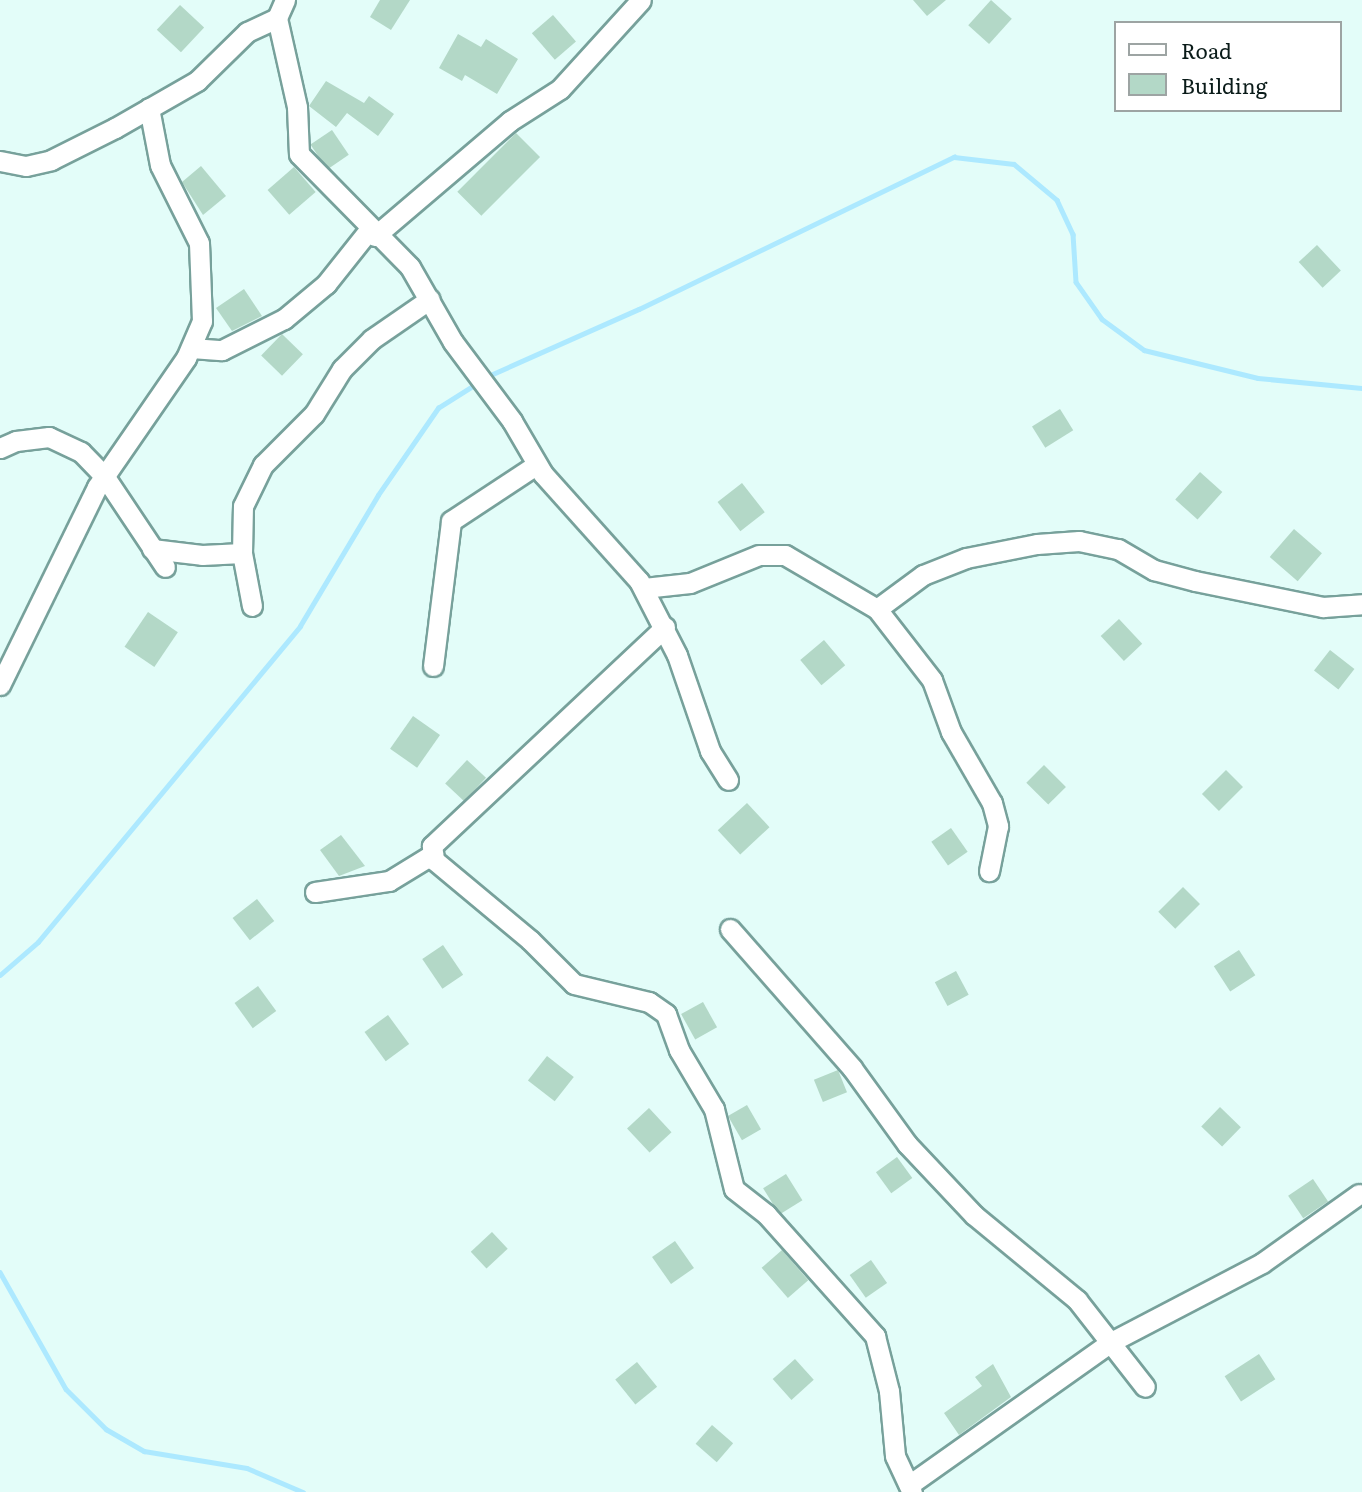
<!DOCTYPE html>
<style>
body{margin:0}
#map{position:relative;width:1362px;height:1492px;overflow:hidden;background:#e3fdf9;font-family:Literata,serif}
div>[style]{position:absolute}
.stream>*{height:4.5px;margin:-2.25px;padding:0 2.25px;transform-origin:2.25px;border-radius:2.25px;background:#ade9ff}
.building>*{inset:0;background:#b3d8c7;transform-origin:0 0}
.roads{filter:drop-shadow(2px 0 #77a19b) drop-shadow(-2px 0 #77a19b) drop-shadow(0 2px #77a19b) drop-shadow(0 -2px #77a19b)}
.minor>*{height:19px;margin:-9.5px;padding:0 9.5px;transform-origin:9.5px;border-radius:9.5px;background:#fff}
span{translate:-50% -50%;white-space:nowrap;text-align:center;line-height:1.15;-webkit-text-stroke:7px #fff;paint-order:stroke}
.legend{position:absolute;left:1114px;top:21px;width:228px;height:91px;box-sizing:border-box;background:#fff;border:2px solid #9da4a3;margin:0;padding:9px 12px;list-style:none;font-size:21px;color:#0a1b19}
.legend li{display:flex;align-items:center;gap:14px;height:35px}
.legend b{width:35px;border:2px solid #9da4a3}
</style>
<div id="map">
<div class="stream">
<div style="left:486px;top:377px;width:167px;rotate:-24deg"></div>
<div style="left:639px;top:309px;width:350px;rotate:-25.8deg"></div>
<div style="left:954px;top:157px;width:60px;rotate:6.7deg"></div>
<div style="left:1014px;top:164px;width:56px;rotate:39.9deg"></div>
<div style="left:1057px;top:200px;width:38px;rotate:65deg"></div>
<div style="left:1073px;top:234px;width:48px;rotate:86.4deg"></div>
<div style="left:1076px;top:282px;width:45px;rotate:54.9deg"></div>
<div style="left:1102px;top:319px;width:52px;rotate:36.4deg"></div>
<div style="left:1144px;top:350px;width:117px;rotate:13.8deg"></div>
<div style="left:1258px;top:378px;width:104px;rotate:5.5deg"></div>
<div style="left:0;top:975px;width:50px;rotate:-41deg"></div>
<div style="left:38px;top:942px;width:410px;rotate:-50.3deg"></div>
<div style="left:300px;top:626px;width:152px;rotate:-59.2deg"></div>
<div style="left:378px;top:495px;width:106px;rotate:-55.4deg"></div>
<div style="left:438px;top:408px;width:45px;rotate:-32.3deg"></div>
<div style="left:0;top:1272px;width:134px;rotate:60.6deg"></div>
<div style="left:66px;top:1389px;width:57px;rotate:45deg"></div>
<div style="left:106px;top:1429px;width:44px;rotate:30.1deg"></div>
<div style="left:144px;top:1451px;width:104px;rotate:9.4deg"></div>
<div style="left:247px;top:1468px;width:61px;rotate:23.2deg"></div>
</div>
<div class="building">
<div style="clip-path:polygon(380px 0,410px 0,391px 30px,370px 17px)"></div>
<div style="clip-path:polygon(913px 0,946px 0,927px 16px)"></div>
<div style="left:991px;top:0;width:28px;height:34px;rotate:42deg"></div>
<div style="left:180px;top:5px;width:33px;height:34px;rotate:43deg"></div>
<div style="left:553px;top:15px;width:35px;height:28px;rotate:49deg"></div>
<div style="clip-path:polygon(458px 34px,481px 47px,486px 39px,518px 59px,497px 94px,465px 75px,462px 81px,439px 68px)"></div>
<div style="clip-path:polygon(326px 81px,364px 103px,369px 96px,394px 114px,378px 136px,347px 113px,336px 127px,309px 106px)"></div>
<div style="left:332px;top:130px;width:30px;height:26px;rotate:56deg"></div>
<div style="left:516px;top:133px;width:34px;height:83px;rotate:45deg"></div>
<div style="clip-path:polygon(201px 166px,226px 196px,203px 215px,182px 182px)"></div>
<div style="left:294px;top:167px;width:33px;height:35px;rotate:49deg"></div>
<div style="left:1317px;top:245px;width:35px;height:25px;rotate:47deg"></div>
<div style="clip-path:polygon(244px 289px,262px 316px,232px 331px,216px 308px)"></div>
<div style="left:282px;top:334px;width:29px;height:30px;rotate:44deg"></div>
<div style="left:1060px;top:409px;width:25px;height:33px;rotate:58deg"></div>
<div style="left:1200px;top:472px;width:30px;height:37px;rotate:42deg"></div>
<div style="left:742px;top:483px;width:37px;height:31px;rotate:52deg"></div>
<div style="left:1294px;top:529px;width:37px;height:37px;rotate:41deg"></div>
<div style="left:148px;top:612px;width:36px;height:42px;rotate:34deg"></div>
<div style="left:1119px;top:619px;width:34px;height:25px;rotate:47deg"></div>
<div style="left:824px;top:640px;width:33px;height:31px;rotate:50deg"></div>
<div style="left:1330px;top:650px;width:31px;height:26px;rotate:38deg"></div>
<div style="left:413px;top:716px;width:33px;height:40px;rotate:35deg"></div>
<div style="left:467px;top:760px;width:26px;height:32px;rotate:43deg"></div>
<div style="left:1044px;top:765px;width:31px;height:25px;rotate:45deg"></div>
<div style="left:1226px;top:770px;width:24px;height:34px;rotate:45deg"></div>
<div style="left:747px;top:803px;width:33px;height:40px;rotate:47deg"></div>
<div style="left:951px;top:828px;width:29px;height:24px;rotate:55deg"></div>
<div style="clip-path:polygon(341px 835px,365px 866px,339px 876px,320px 850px)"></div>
<div style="left:1183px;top:887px;width:24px;height:35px;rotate:45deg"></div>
<div style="left:257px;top:899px;width:28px;height:31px;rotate:52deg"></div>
<div style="left:443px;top:945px;width:36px;height:25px;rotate:56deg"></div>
<div style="left:1239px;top:950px;width:30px;height:30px;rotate:57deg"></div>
<div style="left:956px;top:971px;width:27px;height:24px;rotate:62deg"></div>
<div style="left:258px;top:986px;width:31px;height:29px;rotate:54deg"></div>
<div style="left:703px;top:1002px;width:29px;height:25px;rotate:61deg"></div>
<div style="left:388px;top:1015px;width:36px;height:29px;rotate:54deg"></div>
<div style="left:547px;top:1056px;width:34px;height:31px;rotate:38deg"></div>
<div style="left:838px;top:1070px;width:24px;height:26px;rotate:68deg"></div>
<div style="left:747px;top:1105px;width:28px;height:22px;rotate:60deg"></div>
<div style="left:1220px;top:1107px;width:29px;height:27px;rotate:44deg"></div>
<div style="left:649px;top:1108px;width:33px;height:30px;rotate:47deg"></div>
<div style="left:897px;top:1157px;width:26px;height:26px;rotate:54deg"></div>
<div style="left:786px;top:1174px;width:31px;height:27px;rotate:58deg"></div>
<div style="left:1313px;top:1179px;width:27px;height:30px;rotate:56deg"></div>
<div style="left:492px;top:1232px;width:23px;height:29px;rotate:47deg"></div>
<div style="left:675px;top:1241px;width:33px;height:28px;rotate:55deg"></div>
<div style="left:782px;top:1250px;width:40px;height:27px;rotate:49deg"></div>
<div style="left:871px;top:1260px;width:28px;height:26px;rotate:55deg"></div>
<div style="left:1259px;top:1354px;width:30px;height:41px;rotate:57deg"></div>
<div style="left:795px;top:1359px;width:28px;height:30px;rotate:48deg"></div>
<div style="left:637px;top:1362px;width:32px;height:28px;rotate:51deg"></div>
<div style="clip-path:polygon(993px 1364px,1011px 1397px,959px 1435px,944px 1413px,982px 1386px,975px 1377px)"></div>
<div style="left:712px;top:1425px;width:28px;height:25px;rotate:41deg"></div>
</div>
<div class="roads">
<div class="minor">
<div style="left:277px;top:18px;width:91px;rotate:77.3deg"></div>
<div style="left:297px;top:107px;width:47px;rotate:87.6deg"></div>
<div style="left:299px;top:154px;width:158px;rotate:45.5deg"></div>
<div style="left:410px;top:267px;width:86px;rotate:60.2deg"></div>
<div style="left:453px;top:342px;width:99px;rotate:53.2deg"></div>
<div style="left:512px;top:421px;width:61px;rotate:59.7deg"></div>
<div style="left:543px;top:474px;width:144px;rotate:48.1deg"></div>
<div style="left:639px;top:581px;width:83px;rotate:62.8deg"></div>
<div style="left:677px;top:655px;width:102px;rotate:71deg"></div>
<div style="left:710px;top:751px;width:34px;rotate:58deg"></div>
<div style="left:0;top:161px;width:26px;rotate:11deg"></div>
<div style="left:26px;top:166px;width:26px;rotate:-13deg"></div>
<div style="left:51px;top:160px;width:72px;rotate:-26.6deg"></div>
<div style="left:115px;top:128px;width:95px;rotate:-29.8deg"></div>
<div style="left:197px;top:81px;width:70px;rotate:-44.4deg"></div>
<div style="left:247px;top:32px;width:33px;rotate:-25deg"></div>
<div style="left:277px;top:18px;width:20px;rotate:-66deg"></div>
<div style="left:375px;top:236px;width:177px;rotate:-40.4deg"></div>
<div style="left:510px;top:121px;width:59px;rotate:-32.6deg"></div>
<div style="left:560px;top:89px;width:120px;rotate:-47.7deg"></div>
<div style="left:191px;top:348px;width:31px;rotate:4deg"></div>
<div style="left:222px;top:350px;width:69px;rotate:-26.6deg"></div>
<div style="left:284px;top:319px;width:55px;rotate:-39.8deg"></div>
<div style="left:326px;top:284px;width:69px;rotate:-51.5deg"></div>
<div style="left:0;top:448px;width:17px;rotate:-24deg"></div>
<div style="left:16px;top:441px;width:33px;rotate:-7deg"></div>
<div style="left:49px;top:437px;width:35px;rotate:25deg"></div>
<div style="left:81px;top:452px;width:35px;rotate:46deg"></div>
<div style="left:105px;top:477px;width:108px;rotate:56.3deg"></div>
<div style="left:152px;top:549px;width:50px;rotate:6.8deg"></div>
<div style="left:202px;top:555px;width:40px;rotate:-2.9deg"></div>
<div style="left:644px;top:588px;width:46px;rotate:-6.2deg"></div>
<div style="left:690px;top:583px;width:74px;rotate:-22.1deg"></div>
<div style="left:759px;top:555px;width:26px"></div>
<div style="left:785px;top:555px;width:107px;rotate:30.4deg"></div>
<div style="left:877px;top:609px;width:90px;rotate:52.2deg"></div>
<div style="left:932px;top:680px;width:55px;rotate:69.9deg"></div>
<div style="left:951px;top:732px;width:82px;rotate:60deg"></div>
<div style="left:992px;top:803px;width:24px;rotate:75deg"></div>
<div style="left:998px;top:826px;width:46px;rotate:101.3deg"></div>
<div style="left:252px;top:606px;width:54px;rotate:-100.7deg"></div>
<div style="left:242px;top:553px;width:47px;rotate:-88.8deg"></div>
<div style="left:243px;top:506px;width:46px;rotate:-64deg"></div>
<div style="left:263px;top:465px;width:72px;rotate:-45deg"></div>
<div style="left:314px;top:414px;width:53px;rotate:-58.1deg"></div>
<div style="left:342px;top:369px;width:42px;rotate:-45deg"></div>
<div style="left:372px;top:339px;width:70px;rotate:-34.6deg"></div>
<div style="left:877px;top:609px;width:57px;rotate:-36.5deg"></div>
<div style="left:923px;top:575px;width:46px;rotate:-21.6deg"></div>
<div style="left:966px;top:558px;width:72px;rotate:-11.2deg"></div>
<div style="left:1037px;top:544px;width:42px;rotate:-4.1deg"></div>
<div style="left:1079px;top:541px;width:40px;rotate:12deg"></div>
<div style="left:1118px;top:549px;width:42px;rotate:30.3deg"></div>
<div style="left:1154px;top:570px;width:42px;rotate:15deg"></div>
<div style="left:1195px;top:581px;width:131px;rotate:11.5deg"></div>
<div style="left:1323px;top:607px;width:39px;rotate:-4deg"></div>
<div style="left:665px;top:627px;width:320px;rotate:136.8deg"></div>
<div style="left:432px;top:846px;width:14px;rotate:82deg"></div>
<div style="left:434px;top:860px;width:125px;rotate:39.8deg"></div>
<div style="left:530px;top:940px;width:62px;rotate:45deg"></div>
<div style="left:574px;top:984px;width:77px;rotate:13.5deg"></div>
<div style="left:649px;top:1002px;width:21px;rotate:35deg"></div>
<div style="left:666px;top:1014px;width:38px;rotate:70deg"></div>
<div style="left:679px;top:1050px;width:69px;rotate:59.3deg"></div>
<div style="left:714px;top:1109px;width:82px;rotate:76deg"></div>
<div style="left:734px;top:1189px;width:41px;rotate:38deg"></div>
<div style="left:766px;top:1214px;width:164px;rotate:48.2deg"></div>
<div style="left:875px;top:1336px;width:57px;rotate:75.7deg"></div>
<div style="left:889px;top:1391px;width:65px;rotate:84.7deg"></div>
<div style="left:895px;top:1456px;width:40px;rotate:65deg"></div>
<div style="left:433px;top:666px;width:146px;rotate:-82.9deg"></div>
<div style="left:451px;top:521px;width:102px;rotate:-33.4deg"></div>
<div style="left:0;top:685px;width:220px;rotate:-63.9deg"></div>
<div style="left:97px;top:487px;width:157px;rotate:-55.4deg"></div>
<div style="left:186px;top:358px;width:40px;rotate:-66.6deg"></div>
<div style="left:202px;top:321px;width:78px;rotate:-92.2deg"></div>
<div style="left:199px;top:243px;width:87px;rotate:-116.6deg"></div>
<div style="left:160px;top:165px;width:58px;rotate:-100.9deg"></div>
<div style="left:315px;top:892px;width:75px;rotate:-8.5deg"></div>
<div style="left:389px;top:881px;width:52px;rotate:-31.5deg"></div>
<div style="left:730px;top:929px;width:185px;rotate:48.7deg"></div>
<div style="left:852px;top:1068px;width:94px;rotate:54.1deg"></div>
<div style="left:907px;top:1144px;width:98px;rotate:46.7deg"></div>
<div style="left:974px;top:1215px;width:134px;rotate:39.5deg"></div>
<div style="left:1077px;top:1300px;width:110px;rotate:52deg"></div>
<div style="left:909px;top:1485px;width:247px;rotate:-35.3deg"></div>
<div style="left:1111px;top:1342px;width:170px;rotate:-27.6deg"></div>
<div style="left:1262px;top:1263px;width:119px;rotate:-35.4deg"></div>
</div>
</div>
<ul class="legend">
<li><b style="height:9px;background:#fff"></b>Road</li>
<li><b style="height:19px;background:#b3d8c7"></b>Building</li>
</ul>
</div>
